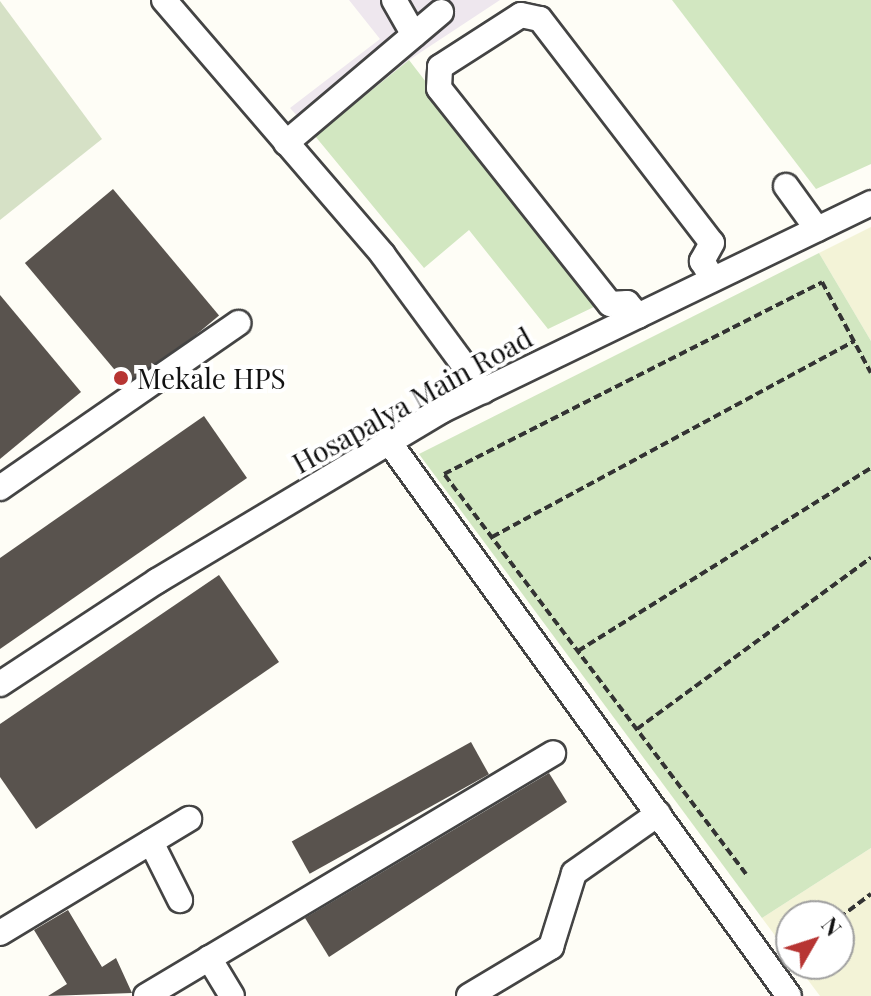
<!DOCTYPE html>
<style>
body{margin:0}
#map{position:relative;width:871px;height:996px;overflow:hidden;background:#fefdf6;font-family:"Playfair Display",serif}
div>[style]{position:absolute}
.industrial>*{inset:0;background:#eee7ee}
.farmland>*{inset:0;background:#f3f3d7}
.green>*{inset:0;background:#d2e7c1}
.cemetery>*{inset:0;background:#d6e1c6}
.building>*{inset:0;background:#59534e;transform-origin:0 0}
.path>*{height:4px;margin-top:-2px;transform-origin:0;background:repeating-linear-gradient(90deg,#333 0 8px,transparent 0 12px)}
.roads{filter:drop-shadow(2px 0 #444) drop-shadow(-2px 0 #444) drop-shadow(0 2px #444) drop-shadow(0 -2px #444)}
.minor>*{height:24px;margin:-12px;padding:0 12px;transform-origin:12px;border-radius:12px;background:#fff}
.dots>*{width:22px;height:22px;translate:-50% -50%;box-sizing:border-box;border:4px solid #fff;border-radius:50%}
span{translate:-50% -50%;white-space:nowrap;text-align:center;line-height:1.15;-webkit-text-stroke:8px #fff;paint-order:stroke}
.poi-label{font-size:28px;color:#111}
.left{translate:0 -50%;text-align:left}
.street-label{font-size:28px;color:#111}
.north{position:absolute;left:775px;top:900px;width:80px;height:80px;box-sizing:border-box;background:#fff;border:2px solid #a0a0a0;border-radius:50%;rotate:51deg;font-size:22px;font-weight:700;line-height:32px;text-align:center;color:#111}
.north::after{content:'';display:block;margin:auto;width:28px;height:36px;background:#b73533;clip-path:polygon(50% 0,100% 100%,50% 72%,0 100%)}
</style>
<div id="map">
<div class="industrial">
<div style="clip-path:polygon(349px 0,500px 0,409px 60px,315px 136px,290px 108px,380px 39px)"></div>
</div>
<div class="farmland">
<div style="clip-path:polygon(871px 227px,871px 341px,819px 253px)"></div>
<div style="clip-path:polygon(871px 848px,871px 996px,820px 996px,796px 964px,839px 964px,839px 916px,791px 916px,791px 957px,762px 918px)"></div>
</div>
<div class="green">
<div style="clip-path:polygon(672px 0,871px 0,871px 164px,816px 189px)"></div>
<div style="clip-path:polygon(409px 60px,598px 305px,548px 329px,469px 230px,424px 268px,315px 136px)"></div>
<div style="clip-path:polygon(819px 253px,871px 341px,871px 848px,762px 918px,419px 454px)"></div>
</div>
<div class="cemetery">
<div style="clip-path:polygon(0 1px,102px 139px,0 220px)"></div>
</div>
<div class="building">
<div style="left:113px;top:189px;width:165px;height:115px;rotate:50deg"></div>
<div style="clip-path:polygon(0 295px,81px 392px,0 459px)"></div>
<div style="clip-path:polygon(204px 416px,247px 478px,0 649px,0 558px)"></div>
<div style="clip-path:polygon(219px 575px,279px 662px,36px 829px,0 777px,0 724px)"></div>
<div style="left:471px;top:742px;width:37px;height:205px;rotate:61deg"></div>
<div style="clip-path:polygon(549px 773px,567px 802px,329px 957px,305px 918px)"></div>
<div style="clip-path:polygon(68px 910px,102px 967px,116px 958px,132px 993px,48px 996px,67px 984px,34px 930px)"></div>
</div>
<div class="path">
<div style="left:492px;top:537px;width:412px;rotate:-28.4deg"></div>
<div style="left:578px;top:651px;width:345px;rotate:-32deg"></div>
<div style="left:637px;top:729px;width:290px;rotate:-36.2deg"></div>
<div style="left:746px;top:874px;width:501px;rotate:-127.05deg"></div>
<div style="left:444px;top:474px;width:424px;rotate:-26.9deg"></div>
<div style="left:822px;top:282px;width:103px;rotate:61.7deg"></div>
<div style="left:839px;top:918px;width:40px;rotate:-37deg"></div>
</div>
<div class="roads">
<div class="minor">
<div style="left:164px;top:0;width:336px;rotate:49.3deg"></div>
<div style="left:383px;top:255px;width:169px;rotate:53.7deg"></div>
<div style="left:394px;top:0;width:40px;rotate:60.3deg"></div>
<div style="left:286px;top:143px;width:203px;rotate:-40.2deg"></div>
<div style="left:786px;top:186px;width:53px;rotate:54.2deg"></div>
<div style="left:638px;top:316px;width:17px;rotate:-130deg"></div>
<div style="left:627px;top:303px;width:17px;rotate:177deg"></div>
<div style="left:610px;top:304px;width:275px;rotate:-128.4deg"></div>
<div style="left:439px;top:88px;width:21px;rotate:-87deg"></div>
<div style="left:440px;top:67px;width:96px;rotate:-32.7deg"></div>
<div style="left:521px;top:15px;width:19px;rotate:12deg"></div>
<div style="left:540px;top:19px;width:282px;rotate:52.5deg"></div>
<div style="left:712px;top:243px;width:21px;rotate:119deg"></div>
<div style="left:702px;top:261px;width:21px;rotate:59deg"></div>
<div style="left:389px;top:442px;width:683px;rotate:54.17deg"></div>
<div style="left:0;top:488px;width:290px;rotate:-34.7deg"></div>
<div style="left:0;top:684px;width:188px;rotate:-33.3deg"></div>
<div style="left:157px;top:581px;width:331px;rotate:-30.9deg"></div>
<div style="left:441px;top:411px;width:478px;rotate:-25.8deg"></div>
<div style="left:151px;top:842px;width:65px;rotate:63.4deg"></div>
<div style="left:0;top:933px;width:221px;rotate:-31.1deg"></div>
<div style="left:209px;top:958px;width:44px;rotate:58.8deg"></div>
<div style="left:146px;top:996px;width:474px;rotate:-30.8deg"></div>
<div style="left:469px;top:996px;width:96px;rotate:-30.9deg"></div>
<div style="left:551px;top:947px;width:77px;rotate:-72.7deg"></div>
<div style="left:574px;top:873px;width:103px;rotate:-35.1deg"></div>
</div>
</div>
<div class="dots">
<div style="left:121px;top:378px;background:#b73533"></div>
</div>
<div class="poi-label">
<span class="left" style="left:137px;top:378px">Mekale HPS</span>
</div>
<div class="street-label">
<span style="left:412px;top:400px;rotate:-29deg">Hosapalya Main Road</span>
</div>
<div class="north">N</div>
</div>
